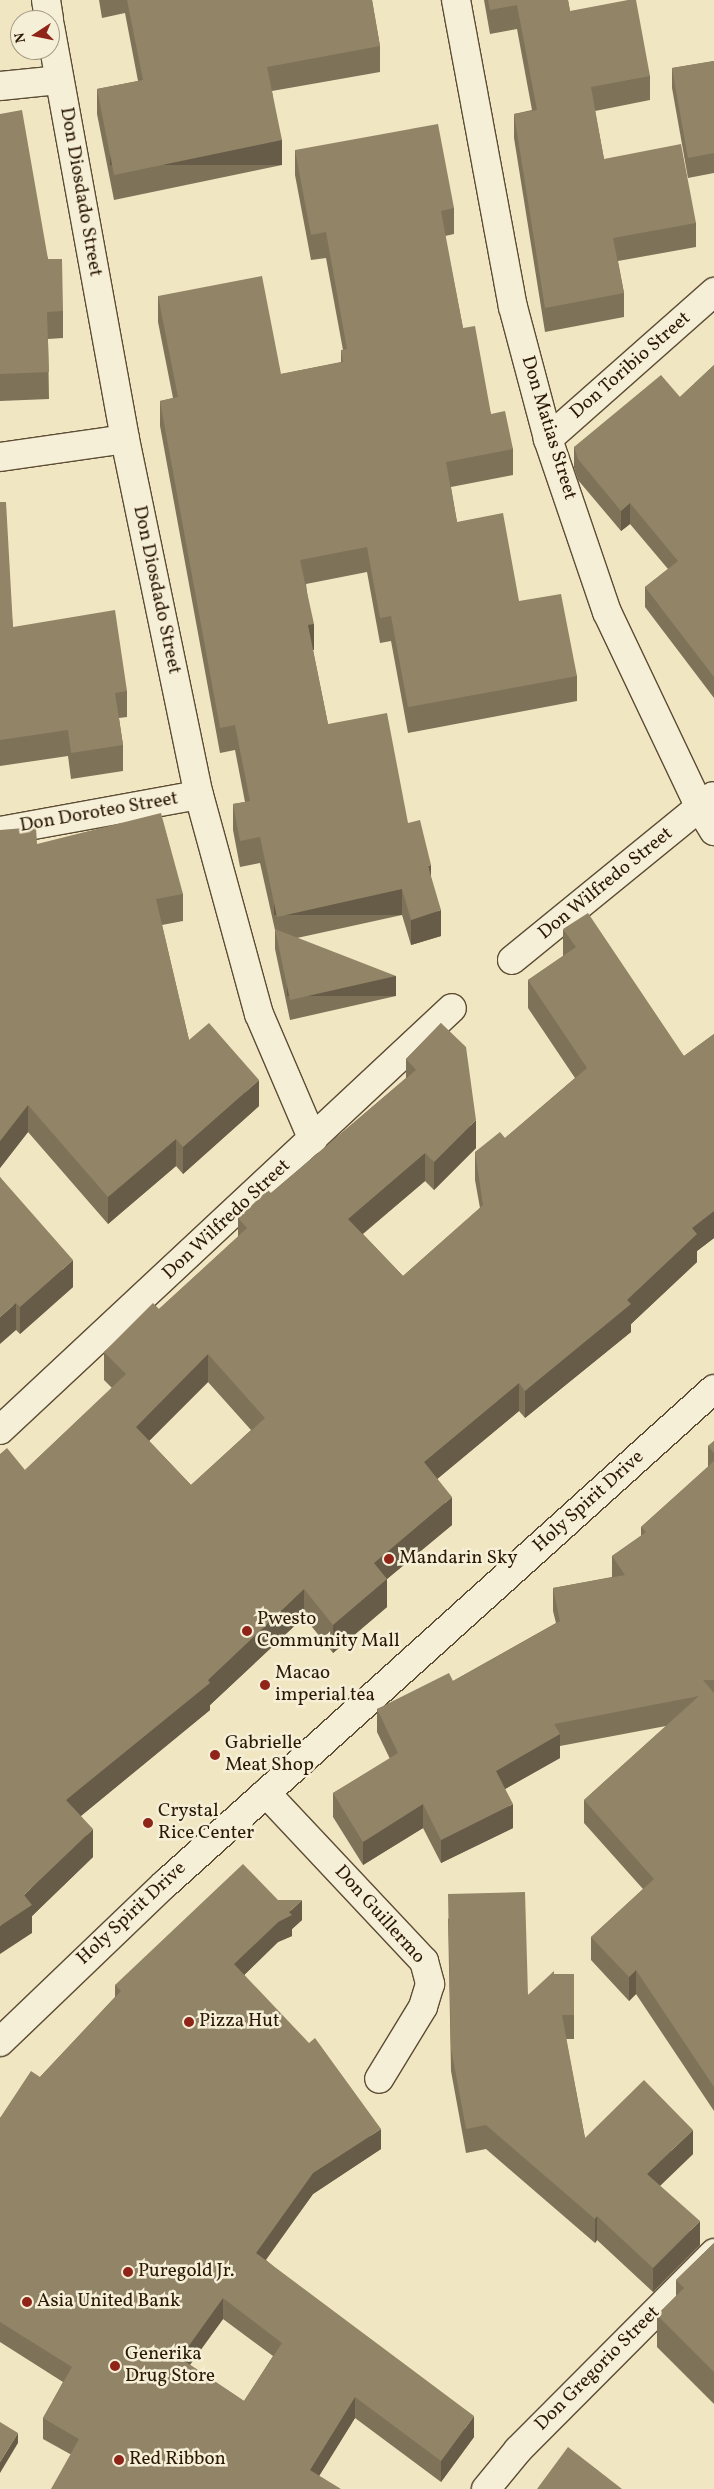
<!DOCTYPE html>
<style>
body{margin:0}
#map{position:relative;width:714px;height:2489px;overflow:hidden;background:#f1e6c2;font-family:Vollkorn,serif}
div>[style]{position:absolute}
.roads{filter:drop-shadow(1px 0 #5c4c34) drop-shadow(-1px 0 #5c4c34) drop-shadow(0 1px #5c4c34) drop-shadow(0 -1px #5c4c34)}
.minor>*{height:28px;margin:-14px;padding:0 14px;transform-origin:14px;border-radius:14px;background:#f6efd7}
.secondary>*{height:28px;margin:-14px;padding:0 14px;transform-origin:14px;border-radius:14px;background:#f6efd7}
.wall>*{inset:0;background:#7e7259}
.shaded-wall>*{inset:0;background:#665c48;transform-origin:0 0}
.building>*{inset:0;background:#928467}
.dots>*{width:14px;height:14px;translate:-50% -50%;box-sizing:border-box;border:2px solid #f6efd7;border-radius:50%}
span{translate:-50% -50%;white-space:nowrap;text-align:center;line-height:1.15;-webkit-text-stroke:5px #f6efd7;paint-order:stroke}
.street-label{font-size:19px;color:#2b1905}
.poi-label{font-size:19px;color:#2b1905}
.left{translate:0 -50%;text-align:left}
.north{position:absolute;left:10px;top:10px;width:50px;height:50px;box-sizing:border-box;background:#f6efd7;border:1px solid #a59983;border-radius:50%;rotate:259deg;font-size:14px;font-weight:700;line-height:20px;text-align:center;color:#2b1905}
.north::after{content:'';display:block;margin:auto;width:18px;height:22px;background:#8f2418;clip-path:polygon(50% 0,100% 100%,50% 72%,0 100%)}
</style>
<div id="map">
<div class="roads">
<div class="minor">
<div style="left:46px;top:0;width:20px;rotate:81deg"></div>
<div style="left:456px;top:0;width:312px;rotate:79.5deg"></div>
<div style="left:513px;top:307px;width:137px;rotate:75.1deg"></div>
<div style="left:548px;top:439px;width:183px;rotate:71.2deg"></div>
<div style="left:607px;top:612px;width:217px;rotate:64.6deg"></div>
<div style="left:700px;top:808px;width:27px;rotate:59deg"></div>
<div style="left:50px;top:26px;width:420px;rotate:79.7deg"></div>
<div style="left:125px;top:439px;width:364px;rotate:78.3deg"></div>
<div style="left:199px;top:795px;width:227px;rotate:74.7deg"></div>
<div style="left:259px;top:1014px;width:137px;rotate:66.8deg"></div>
<div style="left:0;top:86px;width:59px;rotate:-5.8deg"></div>
<div style="left:548px;top:439px;width:222px;rotate:-41.5deg"></div>
<div style="left:0;top:457px;width:126px;rotate:-8.2deg"></div>
<div style="left:0;top:831px;width:202px;rotate:-10.3deg"></div>
<div style="left:512px;top:960px;width:259px;rotate:-39.2deg"></div>
<div style="left:0;top:1430px;width:618px;rotate:-43.03deg"></div>
<div style="left:266px;top:1793px;width:231px;rotate:46.8deg"></div>
<div style="left:424px;top:1961px;width:24px;rotate:75deg"></div>
<div style="left:430px;top:1984px;width:24px;rotate:107deg"></div>
<div style="left:423px;top:2007px;width:84px;rotate:121.4deg"></div>
<div style="left:486px;top:2489px;width:50px;rotate:-50.6deg"></div>
<div style="left:518px;top:2450px;width:278px;rotate:-45.1deg"></div>
</div>
<div class="secondary">
<div style="left:0;top:2042px;width:228px;rotate:-43.8deg"></div>
<div style="left:165px;top:1884px;width:739px;rotate:-42.04deg"></div>
</div>
</div>
<div class="wall">
<div style="clip-path:polygon(99px 0,372px 0,380px 46px,380px 72px,272px 91px,282px 165px,114px 200px,97px 114px,97px 89px,138px 81px,125px 13px,102px 18px)"></div>
<div style="clip-path:polygon(484px 0,568px 0,570px 11px,650px 76px,650px 100px,595px 111px,604px 159px,696px 223px,696px 247px,618px 261px,624px 293px,624px 317px,545px 332px,514px 138px,514px 114px,532px 110px,517px 29px,490px 34px)"></div>
<div style="clip-path:polygon(714px 61px,714px 173px,688px 178px,672px 88px,672px 68px)"></div>
<div style="clip-path:polygon(0 114px,48px 259px,63px 311px,63px 338px,48px 339px,49px 399px,0 401px)"></div>
<div style="clip-path:polygon(295px 150px,454px 208px,454px 234px,445px 236px,463px 328px,491px 414px,513px 449px,513px 475px,451px 487px,457px 522px,577px 676px,577px 701px,408px 733px,391px 641px,380px 643px,367px 572px,306px 584px,314px 650px,313px 650px,328px 724px,408px 823px,431px 877px,441px 936px,411px 945px,402px 915px,297px 938px,396px 996px,290px 1020px,275px 949px,275px 930px,260px 863px,240px 867px,233px 830px,233px 804px,245px 802px,235px 750px,220px 753px,160px 426px,160px 401px,173px 398px,158px 322px,158px 296px,281px 374px,341px 362px,341px 350px,343px 350px,326px 258px,311px 260px,295px 175px)"></div>
<div style="clip-path:polygon(714px 365px,714px 698px,645px 607px,645px 587px,668px 569px,630px 524px,621px 531px,578px 480px,574px 468px,574px 447px,680px 397px)"></div>
<div style="clip-path:polygon(0 502px,13px 627px,127px 691px,127px 717px,119px 718px,123px 745px,123px 771px,71px 779px,68px 756px,0 766px)"></div>
<div style="clip-path:polygon(0 830px,37px 844px,183px 894px,183px 921px,162px 925px,189px 1040px,259px 1106px,183px 1174px,176px 1166px,108px 1224px,28px 1132px,0 1168px)"></div>
<div style="clip-path:polygon(evenodd,563px 929px,684px 1056px,714px 1034px,714px 1238px,697px 1251px,697px 1262px,631px 1324px,631px 1332px,525px 1418px,519px 1411px,437px 1479px,452px 1525px,387px 1579px,387px 1607px,333px 1653px,304px 1617px,210px 1705px,210px 1710px,81px 1816px,93px 1857px,32px 1916px,32px 1933px,25px 1470px,112px 1388px,104px 1380px,104px 1352px,159px 1309px,238px 1237px,238px 1218px,271px 1193px,406px 1078px,406px 1059px,441px 1023px,476px 1148px,434px 1190px,425px 1181px,363px 1234px,403px 1276px,480px 1208px,475px 1180px,475px 1152px,505px 1138px,575px 1078px,528px 1008px,528px 980px,563px 956px,563px 929px,208px 1382px,251px 1430px,191px 1485px,149px 1441px,208px 1382px)"></div>
<div style="clip-path:polygon(0 1177px,73px 1287px,20px 1334px,16px 1330px)"></div>
<div style="clip-path:polygon(714px 1441px,714px 2111px,636px 1994px,629px 2001px,591px 1960px,591px 1937px,643px 1889px,584px 1823px,584px 1800px,666px 1726px,560px 1746px,560px 1758px,505px 1789px,513px 1828px,441px 1863px,423px 1828px,363px 1865px,333px 1817px,333px 1793px,390px 1759px,377px 1732px,377px 1709px,453px 1681px,556px 1623px,553px 1611px,553px 1588px,612px 1577px,612px 1556px,641px 1536px,641px 1527px,708px 1467px,708px 1446px)"></div>
<div style="clip-path:polygon(evenodd,278px 1900px,302px 1920px,292px 1929px,292px 1936px,278px 1942px,244px 1975px,381px 2149px,313px 2194px,266px 2260px,474px 2437px,441px 2482px,355px 2418px,319px 2476px,70px 2454px,43px 2439px,43px 2418px,63px 2382px,0 2342px,0 2118px,40px 2077px,115px 1997px,115px 1985px,278px 1900px,223px 2319px,273px 2356px,244px 2401px,190px 2365px,223px 2319px)"></div>
<div style="clip-path:polygon(448px 1918px,528px 1995px,554px 1974px,574px 1974px,574px 2039px,566px 2039px,585px 2138px,693px 2154px,660px 2186px,700px 2245px,653px 2292px,597px 2240px,595px 2243px,486px 2149px,466px 2153px,451px 2071px)"></div>
<div style="clip-path:polygon(714px 2243px,714px 2404px,657px 2347px,657px 2315px,676px 2296px,676px 2280px)"></div>
</div>
<div class="shaded-wall">
<div style="left:282px;top:140px;width:25px;height:172px;rotate:90deg"></div>
<div style="clip-path:polygon(630px 503px,630px 524px,621px 531px,621px 511px)"></div>
<div style="left:314px;top:624px;width:26px;height:6px;rotate:90deg"></div>
<div style="clip-path:polygon(431px 865px,431px 891px,428px 866px)"></div>
<div style="left:402px;top:889px;width:26px;height:128px;rotate:90deg"></div>
<div style="clip-path:polygon(441px 910px,441px 936px,411px 945px,411px 920px)"></div>
<div style="left:396px;top:976px;width:20px;height:109px;rotate:90deg"></div>
<div style="clip-path:polygon(259px 1080px,259px 1106px,183px 1174px,183px 1147px)"></div>
<div style="clip-path:polygon(28px 1105px,28px 1132px,0 1168px,0 1141px)"></div>
<div style="clip-path:polygon(476px 1120px,476px 1148px,434px 1190px,434px 1162px)"></div>
<div style="clip-path:polygon(176px 1139px,176px 1166px,108px 1224px,108px 1197px)"></div>
<div style="clip-path:polygon(425px 1153px,425px 1181px,348px 1246px,348px 1219px)"></div>
<div style="clip-path:polygon(714px 1211px,714px 1238px,697px 1251px,697px 1262px,631px 1324px,631px 1332px,525px 1418px,525px 1391px,627px 1300px,692px 1228px)"></div>
<div style="clip-path:polygon(73px 1260px,73px 1287px,20px 1334px,20px 1307px)"></div>
<div style="clip-path:polygon(16px 1303px,16px 1330px,0 1344px,0 1317px)"></div>
<div style="clip-path:polygon(208px 1354px,208px 1382px,136px 1454px,136px 1427px)"></div>
<div style="clip-path:polygon(519px 1383px,519px 1411px,424px 1490px,424px 1462px)"></div>
<div style="clip-path:polygon(452px 1497px,452px 1525px,387px 1579px,387px 1607px,333px 1653px,333px 1625px,374px 1563px)"></div>
<div style="clip-path:polygon(304px 1589px,304px 1617px,210px 1705px,210px 1710px,66px 1828px,66px 1800px,208px 1680px)"></div>
<div style="clip-path:polygon(560px 1734px,560px 1758px,496px 1794px,496px 1771px)"></div>
<div style="clip-path:polygon(423px 1804px,423px 1828px,363px 1865px,363px 1842px)"></div>
<div style="clip-path:polygon(513px 1804px,513px 1828px,441px 1863px,441px 1840px)"></div>
<div style="clip-path:polygon(93px 1829px,93px 1857px,32px 1916px,32px 1933px,0 1954px,0 1926px,24px 1895px)"></div>
<div style="clip-path:polygon(302px 1900px,302px 1920px,292px 1929px,292px 1936px,278px 1942px,234px 1985px,234px 1964px)"></div>
<div style="clip-path:polygon(636px 1970px,636px 1994px,629px 2001px,629px 1977px)"></div>
<div style="clip-path:polygon(381px 2129px,381px 2149px,313px 2194px,256px 2273px,256px 2253px,313px 2173px)"></div>
<div style="clip-path:polygon(693px 2130px,693px 2154px,647px 2198px,647px 2174px)"></div>
<div style="clip-path:polygon(597px 2216px,597px 2240px,595px 2243px,595px 2219px)"></div>
<div style="clip-path:polygon(700px 2221px,700px 2245px,653px 2292px,653px 2268px)"></div>
<div style="clip-path:polygon(223px 2298px,223px 2319px,180px 2378px,180px 2358px)"></div>
<div style="clip-path:polygon(355px 2397px,355px 2418px,311px 2489px,310px 2470px)"></div>
<div style="clip-path:polygon(474px 2416px,474px 2437px,441px 2482px,441px 2461px)"></div>
<div style="clip-path:polygon(18px 2433px,18px 2443px,0 2473px,0 2462px)"></div>
</div>
<div class="building">
<div style="clip-path:polygon(127px 0,372px 0,380px 46px,267px 67px,282px 140px,114px 175px,97px 89px,143px 80px)"></div>
<div style="clip-path:polygon(488px 0,568px 0,570px 11px,628px 0,636px 0,650px 76px,591px 87px,604px 159px,681px 144px,696px 223px,613px 238px,624px 293px,545px 308px,514px 114px,537px 110px,517px 5px,490px 10px)"></div>
<div style="clip-path:polygon(714px 61px,714px 153px,688px 158px,672px 68px)"></div>
<div style="clip-path:polygon(22px 110px,48px 259px,62px 259px,63px 311px,47px 312px,49px 372px,0 374px,0 114px)"></div>
<div style="clip-path:polygon(438px 124px,454px 208px,441px 211px,463px 328px,475px 326px,491px 414px,505px 411px,513px 449px,446px 462px,457px 522px,503px 513px,519px 601px,561px 594px,577px 676px,408px 707px,391px 616px,380px 618px,367px 547px,300px 560px,314px 624px,308px 625px,328px 724px,387px 713px,408px 823px,420px 820px,431px 865px,428px 866px,441px 910px,411px 920px,402px 889px,277px 917px,260px 837px,240px 841px,233px 804px,250px 801px,235px 725px,220px 728px,160px 401px,178px 397px,158px 296px,262px 276px,281px 374px,343px 362px,341px 350px,347px 349px,326px 232px,311px 235px,295px 150px)"></div>
<div style="clip-path:polygon(714px 365px,714px 677px,645px 587px,678px 561px,630px 503px,621px 511px,578px 459px,574px 447px,661px 375px,680px 397px)"></div>
<div style="clip-path:polygon(0 502px,6px 502px,13px 627px,115px 610px,127px 691px,115px 693px,123px 745px,71px 753px,68px 730px,0 740px)"></div>
<div style="clip-path:polygon(161px 813px,183px 894px,156px 899px,189px 1040px,209px 1023px,259px 1080px,183px 1147px,176px 1139px,108px 1197px,28px 1105px,0 1141px,0 830px,36px 827px,37px 844px)"></div>
<div style="clip-path:polygon(evenodd,588px 913px,684px 1056px,714px 1034px,714px 1211px,692px 1228px,697px 1234px,627px 1300px,631px 1304px,525px 1391px,519px 1383px,424px 1462px,452px 1497px,374px 1563px,387px 1579px,333px 1625px,304px 1589px,208px 1680px,210px 1683px,66px 1800px,93px 1829px,24px 1895px,32px 1905px,0 1926px,0 1454px,7px 1448px,25px 1470px,126px 1374px,104px 1352px,153px 1303px,159px 1309px,247px 1228px,238px 1218px,268px 1190px,271px 1193px,416px 1070px,406px 1059px,441px 1023px,466px 1047px,476px 1120px,434px 1162px,425px 1153px,348px 1219px,403px 1276px,483px 1205px,475px 1152px,500px 1132px,505px 1138px,587px 1068px,528px 980px,576px 947px,563px 929px,588px 913px,208px 1354px,265px 1418px,191px 1485px,136px 1427px,208px 1354px)"></div>
<div style="clip-path:polygon(275px 929px,396px 976px,290px 1000px)"></div>
<div style="clip-path:polygon(0 1177px,73px 1260px,20px 1307px,16px 1303px,0 1317px)"></div>
<div style="clip-path:polygon(714px 1441px,714px 1453px,708px 1446px)"></div>
<div style="clip-path:polygon(714px 1461px,714px 1680px,703px 1680px,714px 1693px,714px 2087px,636px 1970px,629px 1977px,591px 1937px,654px 1879px,584px 1800px,699px 1696px,554px 1724px,560px 1734px,496px 1771px,513px 1804px,441px 1840px,423px 1804px,363px 1842px,333px 1793px,398px 1753px,377px 1709px,449px 1673px,453px 1681px,560px 1621px,553px 1588px,625px 1575px,612px 1556px,646px 1532px,641px 1527px)"></div>
<div style="clip-path:polygon(evenodd,243px 1864px,278px 1900px,302px 1900px,289px 1912px,292px 1915px,278px 1922px,234px 1964px,309px 2043px,315px 2038px,381px 2129px,313px 2173px,256px 2253px,474px 2416px,441px 2461px,355px 2397px,310px 2470px,341px 2489px,51px 2489px,79px 2439px,43px 2418px,72px 2367px,0 2322px,0 2118px,31px 2071px,40px 2077px,121px 1991px,115px 1985px,243px 1864px,223px 2298px,282px 2343px,244px 2401px,180px 2358px,223px 2298px)"></div>
<div style="clip-path:polygon(525px 1892px,528px 1995px,554px 1971px,554px 1974px,574px 1974px,574px 2015px,562px 2015px,585px 2138px,644px 2080px,693px 2130px,647px 2174px,700px 2221px,653px 2268px,597px 2216px,595px 2219px,486px 2125px,466px 2129px,451px 2048px,448px 1894px)"></div>
<div style="clip-path:polygon(714px 2243px,714px 2372px,657px 2315px,684px 2288px,676px 2280px)"></div>
<div style="clip-path:polygon(0 2422px,18px 2433px,0 2462px)"></div>
<div style="clip-path:polygon(568px 2447px,622px 2489px,537px 2489px)"></div>
</div>
<div class="dots">
<div style="left:389px;top:1559px;background:#8f2418"></div>
<div style="left:247px;top:1631px;background:#8f2418"></div>
<div style="left:265px;top:1685px;background:#8f2418"></div>
<div style="left:215px;top:1755px;background:#8f2418"></div>
<div style="left:148px;top:1823px;background:#8f2418"></div>
<div style="left:189px;top:2022px;background:#8f2418"></div>
<div style="left:128px;top:2272px;background:#8f2418"></div>
<div style="left:27px;top:2302px;background:#8f2418"></div>
<div style="left:115px;top:2366px;background:#8f2418"></div>
<div style="left:119px;top:2460px;background:#8f2418"></div>
</div>
<div class="street-label">
<span style="left:80px;top:192px;rotate:80deg">Don Diosdado Street</span>
<span style="left:631px;top:366px;rotate:-41deg">Don Toribio Street</span>
<span style="left:548px;top:428px;rotate:73deg">Don Matias Street</span>
<span style="left:156px;top:590px;rotate:78deg">Don Diosdado Street</span>
<span style="left:99px;top:813px;rotate:-10deg">Don Doroteo Street</span>
<span style="left:606px;top:884px;rotate:-39deg">Don Wilfredo Street</span>
<span style="left:227px;top:1220px;rotate:-43deg">Don Wilfredo Street</span>
<span style="left:589px;top:1502px;rotate:-42deg">Holy Spirit Drive</span>
<span style="left:132px;top:1914px;rotate:-43deg">Holy Spirit Drive</span>
<span style="left:379px;top:1915px;rotate:48deg">Don Guillermo</span>
<span style="left:598px;top:2369px;rotate:-45deg">Don Gregorio Street</span>
</div>
<div class="poi-label">
<span class="left" style="left:399px;top:1559px">Mandarin Sky</span>
<span class="left" style="left:257px;top:1631px">Pwesto<br>Community Mall</span>
<span class="left" style="left:275px;top:1685px">Macao<br>imperial tea</span>
<span class="left" style="left:225px;top:1755px">Gabrielle<br>Meat Shop</span>
<span class="left" style="left:158px;top:1823px">Crystal<br>Rice Center</span>
<span class="left" style="left:199px;top:2022px">Pizza Hut</span>
<span class="left" style="left:138px;top:2272px">Puregold Jr.</span>
<span class="left" style="left:37px;top:2302px">Asia United Bank</span>
<span class="left" style="left:125px;top:2366px">Generika<br>Drug Store</span>
<span class="left" style="left:129px;top:2460px">Red Ribbon</span>
</div>
<div class="north">N</div>
</div>
